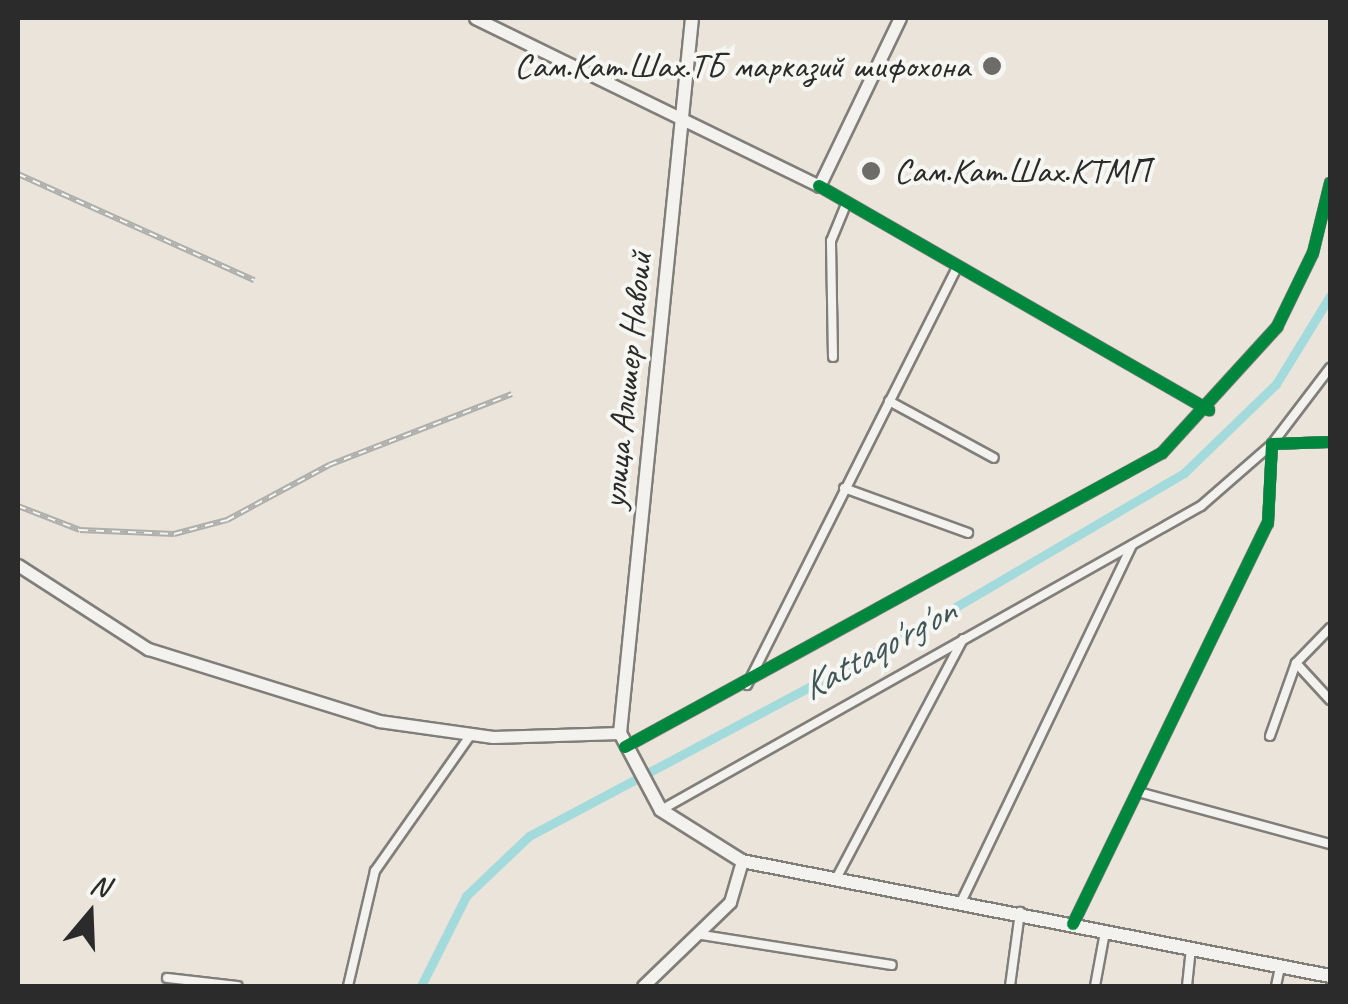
<!DOCTYPE html>
<meta charset="utf-8">
<style>
body{margin:0}
#map{position:relative;width:1348px;height:1004px;overflow:hidden;background:#eae4db;font-family:Caveat,sans-serif}
div>[style]{position:absolute}
.canal>*{height:9px;margin:-4.5px;padding:0 4.5px;transform-origin:4.5px;border-radius:4.5px;background:#a3dadc}
.roads{filter:drop-shadow(2px 0 #817e7a) drop-shadow(-2px 0 #817e7a) drop-shadow(0 2px #817e7a) drop-shadow(0 -2px #817e7a)}
.street>*{height:8px;margin:-4px;padding:0 4px;transform-origin:4px;border-radius:4px;background:#f3f2ef}
.secondary>*{height:11px;margin:-5.5px;padding:0 5.5px;transform-origin:5.5px;border-radius:5.5px;background:#f3f2ef}
.primary>*{height:12px;margin:-6px;padding:0 6px;transform-origin:6px;border-radius:6px;background:#f3f2ef}
.rail>*{height:6px;margin-top:-3px;transform-origin:0;background:repeating-linear-gradient(90deg,#f6f6f2 0 8px,#aeaeab 0 16px);box-sizing:border-box;border-block:2px solid #aeaeab}
.cycleway>*{height:12px;margin:-6px;padding:0 6px;transform-origin:6px;border-radius:6px;background:#00873e}
.dots>*{width:28px;height:28px;translate:-50% -50%;box-sizing:border-box;border:5px solid #f6f6f2;border-radius:50%}
span{translate:-50% -50%;white-space:nowrap;text-align:center;line-height:1.15;-webkit-text-stroke:8px #f6f6f2;paint-order:stroke}
.poi-label{font-size:35px;color:#2b2b2b}
.right{translate:-100% -50%;text-align:right}
.left{translate:0 -50%;text-align:left}
.street-label{font-size:35px;color:#2b2b2b}
.water-label{font-size:38px;color:#415657;font-style:italic}
.frame{position:absolute;inset:0;border:20px solid #2b2b2b;pointer-events:none}
.north{position:absolute;left:40px;top:864px;width:100px;height:100px;-webkit-text-stroke:8px #f6f6f2;paint-order:stroke;rotate:19deg;font-size:28px;font-weight:700;line-height:40px;text-align:center;color:#2b2b2b}
.north::after{content:'';display:block;margin:auto;width:35px;height:45px;background:#2b2b2b;clip-path:polygon(50% 0,100% 100%,50% 72%,0 100%)}
</style>
<div id="map">
<div class="canal">
<div style="left:421px;top:986px;width:101px;rotate:-63.4deg"></div>
<div style="left:466px;top:896px;width:87px;rotate:-43.6deg"></div>
<div style="left:529px;top:836px;width:435px;rotate:-28deg"></div>
<div style="left:913px;top:632px;width:314px;rotate:-30.4deg"></div>
<div style="left:1184px;top:473px;width:128px;rotate:-44.1deg"></div>
<div style="left:1276px;top:384px;width:103px;rotate:-58.5deg"></div>
</div>
<div class="roads">
<div class="street">
<div style="left:819px;top:186px;width:450px;rotate:29.9deg"></div>
<div style="left:833px;top:357px;width:116px;rotate:-91deg"></div>
<div style="left:831px;top:241px;width:42px;rotate:-67.7deg"></div>
<div style="left:889px;top:401px;width:119px;rotate:28.5deg"></div>
<div style="left:844px;top:488px;width:132px;rotate:19.9deg"></div>
<div style="left:1296px;top:663px;width:50px;rotate:47.4deg"></div>
<div style="left:747px;top:685px;width:469px;rotate:-63.3deg"></div>
<div style="left:1270px;top:736px;width:77px;rotate:-70.4deg"></div>
<div style="left:1296px;top:663px;width:49px;rotate:-45.8deg"></div>
<div style="left:627px;top:746px;width:610px;rotate:-28.71deg"></div>
<div style="left:1162px;top:453px;width:171px;rotate:-47.6deg"></div>
<div style="left:1277px;top:327px;width:82px;rotate:-64.1deg"></div>
<div style="left:1313px;top:253px;width:72px;rotate:-76.3deg"></div>
<div style="left:1138px;top:792px;width:199px;rotate:15.2deg"></div>
<div style="left:661px;top:810px;width:620px;rotate:-29.38deg"></div>
<div style="left:1201px;top:506px;width:94px;rotate:-41.1deg"></div>
<div style="left:1272px;top:444px;width:96px;rotate:-52.7deg"></div>
<div style="left:837px;top:877px;width:269px;rotate:-62.1deg"></div>
<div style="left:963px;top:898px;width:391px;rotate:-64.4deg"></div>
<div style="left:1073px;top:924px;width:446px;rotate:-64.1deg"></div>
<div style="left:1268px;top:523px;width:79px;rotate:-87.1deg"></div>
<div style="left:1272px;top:444px;width:58px;rotate:-2deg"></div>
<div style="left:702px;top:935px;width:192px;rotate:9deg"></div>
<div style="left:167px;top:978px;width:71px;rotate:6.4deg"></div>
<div style="left:348px;top:986px;width:118px;rotate:-76.8deg"></div>
<div style="left:375px;top:871px;width:165px;rotate:-54.9deg"></div>
<div style="left:1010px;top:986px;width:75px;rotate:-82.3deg"></div>
<div style="left:1095px;top:986px;width:55px;rotate:-79.5deg"></div>
<div style="left:1187px;top:986px;width:37px;rotate:-84deg"></div>
<div style="left:1276px;top:986px;width:19px;rotate:-78deg"></div>
</div>
<div class="secondary">
<div style="left:475px;top:18px;width:383px;rotate:26deg"></div>
<div style="left:819px;top:186px;width:187px;rotate:-64.3deg"></div>
<div style="left:18px;top:565px;width:155px;rotate:32.9deg"></div>
<div style="left:148px;top:649px;width:242px;rotate:17.3deg"></div>
<div style="left:379px;top:721px;width:115px;rotate:8deg"></div>
<div style="left:493px;top:737px;width:127px;rotate:-1.8deg"></div>
<div style="left:643px;top:986px;width:121px;rotate:-44deg"></div>
<div style="left:730px;top:902px;width:43px;rotate:-73.7deg"></div>
</div>
<div class="primary">
<div style="left:692px;top:18px;width:719px;rotate:95.75deg"></div>
<div style="left:620px;top:733px;width:87px;rotate:62deg"></div>
<div style="left:661px;top:810px;width:96px;rotate:32.2deg"></div>
<div style="left:742px;top:861px;width:599px;rotate:11.07deg"></div>
</div>
</div>
<div class="rail">
<div style="left:18px;top:174px;width:259px;rotate:24.2deg"></div>
<div style="left:18px;top:506px;width:66px;rotate:21.2deg"></div>
<div style="left:80px;top:530px;width:94px;rotate:2.4deg"></div>
<div style="left:174px;top:534px;width:55px;rotate:-14.8deg"></div>
<div style="left:227px;top:520px;width:116px;rotate:-28.3deg"></div>
<div style="left:329px;top:465px;width:196px;rotate:-21.2deg"></div>
</div>
<div class="cycleway">
<div style="left:819px;top:186px;width:450px;rotate:29.9deg"></div>
<div style="left:625px;top:747px;width:612px;rotate:-28.7deg"></div>
<div style="left:1162px;top:453px;width:171px;rotate:-47.6deg"></div>
<div style="left:1277px;top:327px;width:82px;rotate:-64.1deg"></div>
<div style="left:1313px;top:253px;width:72px;rotate:-76.3deg"></div>
<div style="left:1073px;top:924px;width:446px;rotate:-64.1deg"></div>
<div style="left:1268px;top:523px;width:79px;rotate:-87.1deg"></div>
<div style="left:1272px;top:444px;width:58px;rotate:-2deg"></div>
</div>
<div class="dots">
<div style="left:992px;top:66px;background:#6e6c69"></div>
<div style="left:871px;top:171px;background:#6e6c69"></div>
</div>
<div class="poi-label">
<span class="right" style="left:970px;top:66px">Сам.Кат.Шах.ТБ марказий шифохона</span>
<span class="left" style="left:894px;top:171px">Сам.Кат.Шах.КТМП</span>
</div>
<div class="street-label">
<span style="left:627px;top:380px;rotate:-84deg">улица Алишер Навоий</span>
</div>
<div class="water-label">
<span style="left:878px;top:649px;rotate:-29deg">Kattaqo'rg'on</span>
</div>
<div class="frame"></div>
<div class="north">N</div>
</div>
